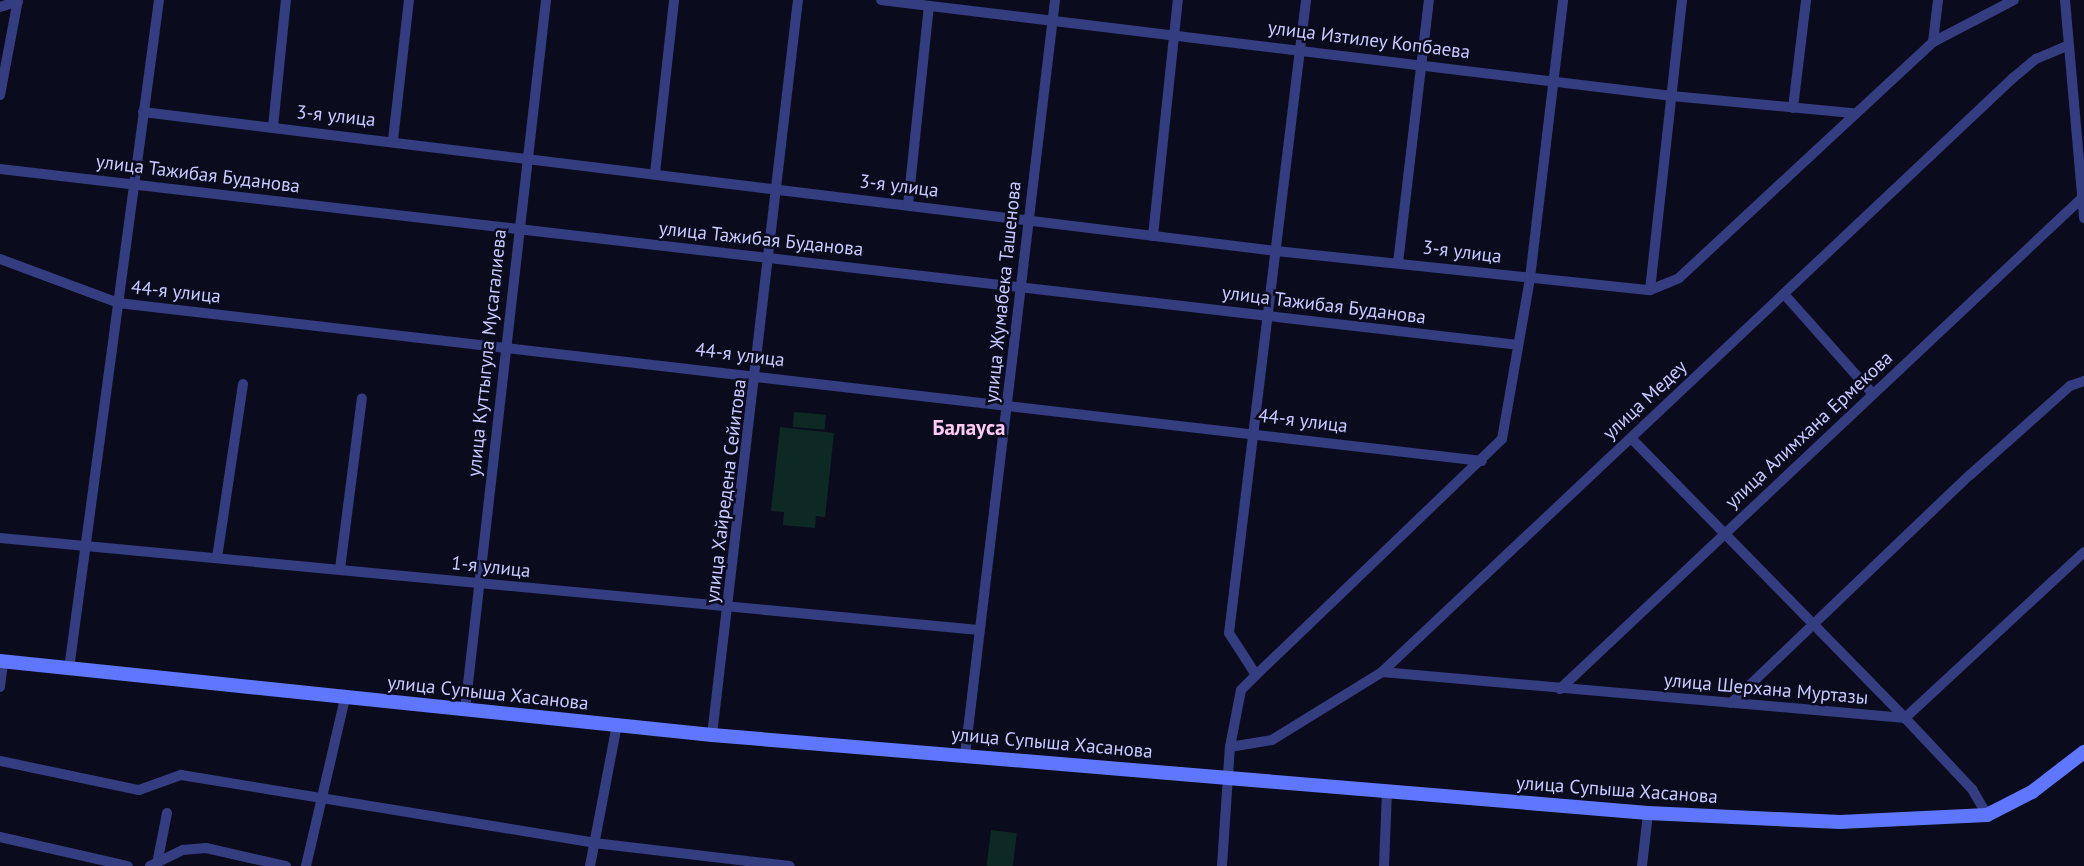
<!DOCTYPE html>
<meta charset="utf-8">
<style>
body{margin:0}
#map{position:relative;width:2084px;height:866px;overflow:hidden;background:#0b0b1e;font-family:"PT Sans",sans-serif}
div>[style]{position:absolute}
.green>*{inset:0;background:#0d2923;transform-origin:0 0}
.street>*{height:10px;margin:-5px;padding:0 5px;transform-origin:5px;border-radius:5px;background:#333d80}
.secondary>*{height:14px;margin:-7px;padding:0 7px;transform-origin:7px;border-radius:7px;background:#5f77ff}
span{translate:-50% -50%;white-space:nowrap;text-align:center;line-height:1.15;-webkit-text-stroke:5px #0b0b1e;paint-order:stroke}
.street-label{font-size:19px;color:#c8cbff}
.neighbourhood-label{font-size:21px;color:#ffcaf5;font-weight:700}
</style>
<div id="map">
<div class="green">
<div style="left:794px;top:412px;width:32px;height:15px;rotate:5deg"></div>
<div style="clip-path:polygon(780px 427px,834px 433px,825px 517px,816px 516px,815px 528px,783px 525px,784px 512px,771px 511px)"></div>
<div style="left:991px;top:830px;width:26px;height:36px;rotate:7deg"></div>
</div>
<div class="street">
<div style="left:881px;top:0;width:797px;rotate:6.92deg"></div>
<div style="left:1672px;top:96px;width:182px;rotate:5.4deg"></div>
<div style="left:2065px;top:0;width:219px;rotate:85deg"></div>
<div style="left:0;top:7px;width:19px;rotate:-18deg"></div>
<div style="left:1933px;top:42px;width:42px;rotate:-83.2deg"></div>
<div style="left:0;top:95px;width:97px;rotate:-79.3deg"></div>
<div style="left:1793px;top:108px;width:109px;rotate:-83.1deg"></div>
<div style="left:143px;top:112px;width:1141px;rotate:6.99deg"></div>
<div style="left:1276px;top:251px;width:376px;rotate:6deg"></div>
<div style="left:1650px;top:290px;width:31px;rotate:-22deg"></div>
<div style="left:1679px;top:278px;width:347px;rotate:-42.9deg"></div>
<div style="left:1933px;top:42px;width:91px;rotate:-27.4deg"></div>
<div style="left:273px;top:127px;width:128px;rotate:-84.2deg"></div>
<div style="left:393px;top:140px;width:141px;rotate:-83.5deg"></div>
<div style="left:0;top:169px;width:1528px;rotate:6.61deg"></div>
<div style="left:655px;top:173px;width:174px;rotate:-83.7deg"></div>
<div style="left:908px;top:205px;width:200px;rotate:-84deg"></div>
<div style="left:1153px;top:236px;width:237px;rotate:-84deg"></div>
<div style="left:0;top:259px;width:126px;rotate:20.4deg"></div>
<div style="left:118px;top:303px;width:1373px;rotate:6.61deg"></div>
<div style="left:1398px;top:263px;width:265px;rotate:-83.3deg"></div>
<div style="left:1650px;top:290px;width:292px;rotate:-83.7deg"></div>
<div style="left:1784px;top:294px;width:134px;rotate:48.3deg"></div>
<div style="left:1631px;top:438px;width:392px;rotate:45.6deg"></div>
<div style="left:1905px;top:718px;width:98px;rotate:46.7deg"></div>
<div style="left:1972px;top:789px;width:30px;rotate:60deg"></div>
<div style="left:0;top:538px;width:983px;rotate:5.37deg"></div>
<div style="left:217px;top:558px;width:176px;rotate:-81.5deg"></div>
<div style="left:340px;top:569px;width:172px;rotate:-82.7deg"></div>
<div style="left:69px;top:669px;width:675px;rotate:-82.34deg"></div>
<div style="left:1382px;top:672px;width:525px;rotate:5.03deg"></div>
<div style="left:1905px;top:718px;width:244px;rotate:-42.8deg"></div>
<div style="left:1256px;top:675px;width:341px;rotate:-43.8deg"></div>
<div style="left:1502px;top:439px;width:163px;rotate:-80.1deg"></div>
<div style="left:1530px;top:278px;width:280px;rotate:-83.2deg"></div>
<div style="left:0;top:687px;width:26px;rotate:-83deg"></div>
<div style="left:1560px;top:689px;width:719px;rotate:-43.25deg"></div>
<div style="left:1731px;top:703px;width:330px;rotate:-43.7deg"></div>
<div style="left:1970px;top:475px;width:134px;rotate:-41.7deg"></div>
<div style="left:2070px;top:386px;width:15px;rotate:-20deg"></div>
<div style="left:465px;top:710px;width:715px;rotate:-83.49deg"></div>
<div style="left:712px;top:735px;width:740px;rotate:-83.33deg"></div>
<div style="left:1230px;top:747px;width:43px;rotate:-9.5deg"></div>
<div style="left:1272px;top:740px;width:129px;rotate:-31.7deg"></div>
<div style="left:1382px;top:672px;width:867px;rotate:-43.27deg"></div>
<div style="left:2013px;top:78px;width:30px;rotate:-40deg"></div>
<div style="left:2036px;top:59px;width:33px;rotate:-23deg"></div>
<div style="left:965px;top:755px;width:760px;rotate:-83.2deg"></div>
<div style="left:0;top:761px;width:142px;rotate:11.8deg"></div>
<div style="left:139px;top:790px;width:45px;rotate:-19.7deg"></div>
<div style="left:181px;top:775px;width:419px;rotate:9.3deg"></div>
<div style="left:594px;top:843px;width:197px;rotate:6.7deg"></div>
<div style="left:0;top:837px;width:131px;rotate:12.8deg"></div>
<div style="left:157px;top:864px;width:52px;rotate:-78.9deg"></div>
<div style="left:150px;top:866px;width:37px;rotate:-26deg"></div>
<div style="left:183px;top:850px;width:23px;rotate:-5deg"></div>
<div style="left:206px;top:848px;width:82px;rotate:12.7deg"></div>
<div style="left:306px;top:866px;width:172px;rotate:-76.9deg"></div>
<div style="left:590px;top:866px;width:144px;rotate:-79.2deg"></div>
<div style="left:1222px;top:866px;width:119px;rotate:-86.2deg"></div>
<div style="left:1230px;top:747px;width:58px;rotate:-79.1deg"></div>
<div style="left:1241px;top:690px;width:21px;rotate:-45deg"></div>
<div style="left:1256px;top:675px;width:50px;rotate:-122.7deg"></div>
<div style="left:1229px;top:633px;width:638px;rotate:-83.06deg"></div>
<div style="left:1384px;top:866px;width:75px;rotate:-87.7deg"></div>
<div style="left:1642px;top:866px;width:53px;rotate:-83.5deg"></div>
</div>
<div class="secondary">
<div style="left:0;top:661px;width:716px;rotate:5.93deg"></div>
<div style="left:712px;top:735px;width:939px;rotate:4.76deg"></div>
<div style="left:1648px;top:813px;width:192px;rotate:2.7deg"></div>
<div style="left:1840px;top:822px;width:147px;rotate:-2.7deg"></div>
<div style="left:1987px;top:815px;width:51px;rotate:-27.1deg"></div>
<div style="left:2032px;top:792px;width:66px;rotate:-37.6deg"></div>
</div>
<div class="street-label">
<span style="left:1369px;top:40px;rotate:7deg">улица Изтилеу Копбаева</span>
<span style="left:336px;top:116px;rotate:6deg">3-я улица</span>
<span style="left:198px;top:174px;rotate:7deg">улица Тажибая Буданова</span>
<span style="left:899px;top:186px;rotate:7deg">3-я улица</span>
<span style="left:761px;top:239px;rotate:6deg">улица Тажибая Буданова</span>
<span style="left:1462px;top:252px;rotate:7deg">3-я улица</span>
<span style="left:176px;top:292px;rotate:6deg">44-я улица</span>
<span style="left:1003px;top:292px;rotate:-84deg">улица Жумабека Ташенова</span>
<span style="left:1324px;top:305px;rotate:7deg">улица Тажибая Буданова</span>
<span style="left:487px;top:353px;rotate:-84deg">улица Куттыгула Мусагалиева</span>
<span style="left:740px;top:355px;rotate:7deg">44-я улица</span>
<span style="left:1645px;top:400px;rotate:-43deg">улица Медеу</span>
<span style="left:1303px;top:421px;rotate:7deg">44-я улица</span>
<span style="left:1809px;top:430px;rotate:-43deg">улица Алимхана Ермекова</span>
<span style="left:726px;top:491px;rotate:-83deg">улица Хайредена Сейитова</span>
<span style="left:491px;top:567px;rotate:6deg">1-я улица</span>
<span style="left:1766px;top:689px;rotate:5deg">улица Шерхана Муртазы</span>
<span style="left:488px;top:693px;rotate:6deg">улица Супыша Хасанова</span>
<span style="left:1052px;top:743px;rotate:5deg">улица Супыша Хасанова</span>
<span style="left:1617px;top:790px;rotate:4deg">улица Супыша Хасанова</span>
</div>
<div class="neighbourhood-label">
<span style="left:969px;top:428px">Балауса</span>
</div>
</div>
